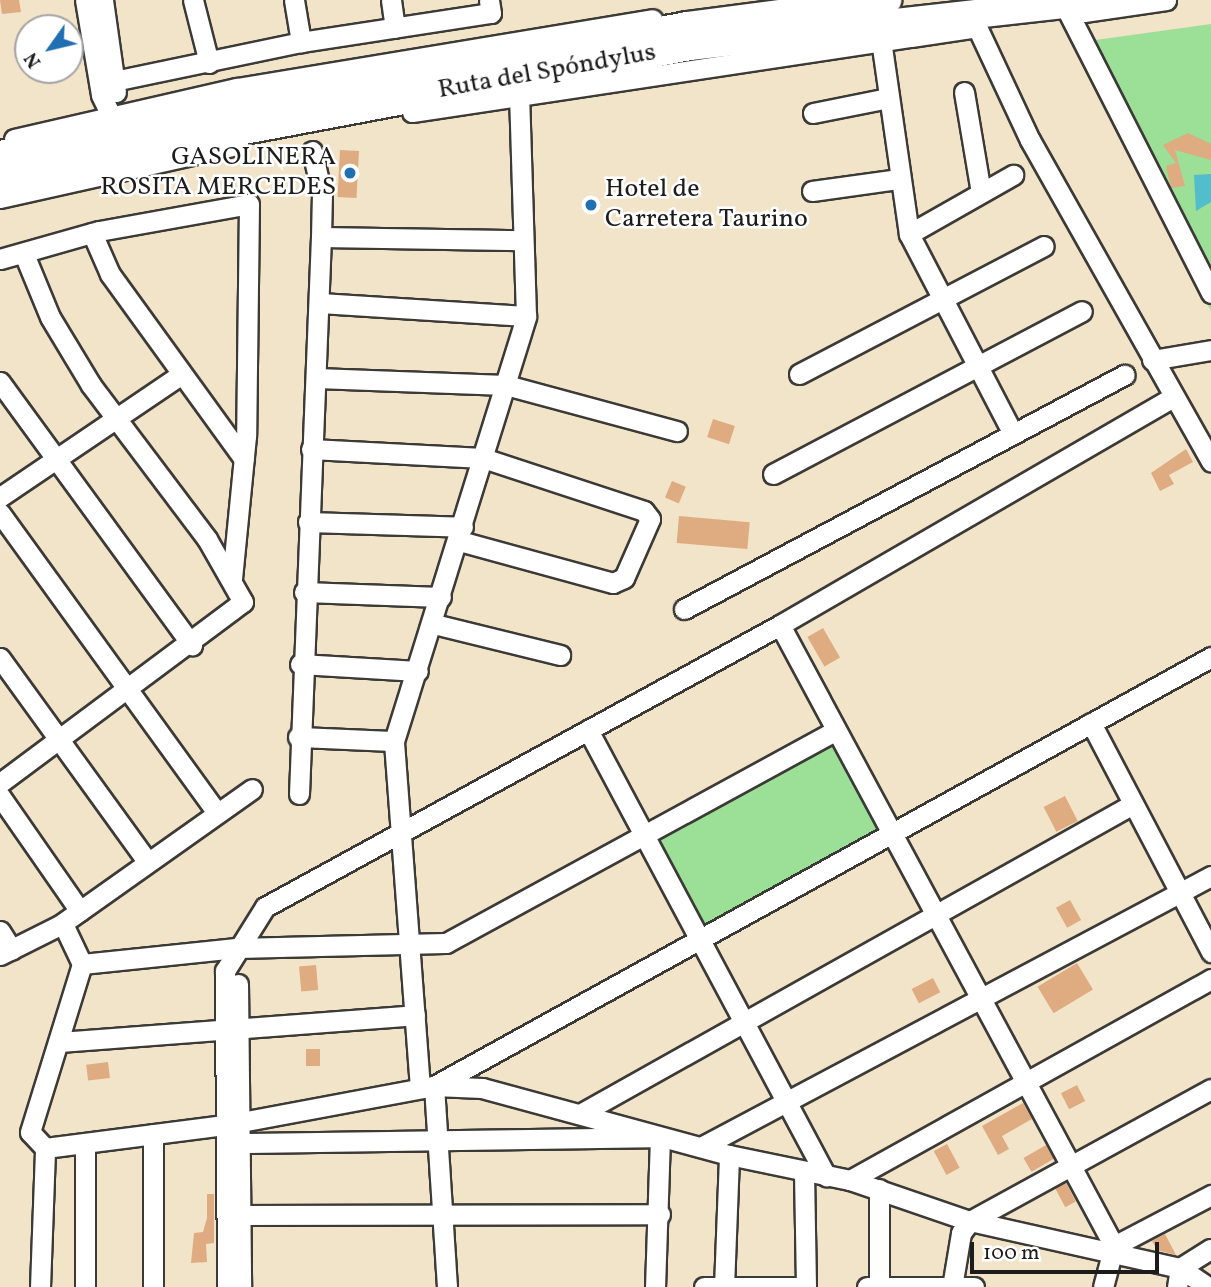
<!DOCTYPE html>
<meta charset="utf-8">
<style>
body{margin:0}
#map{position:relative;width:1211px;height:1287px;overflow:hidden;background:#f2e4c9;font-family:Vollkorn,serif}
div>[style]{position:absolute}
.green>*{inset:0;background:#9cdf96;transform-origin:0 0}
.water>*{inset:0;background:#52becc}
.building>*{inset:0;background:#dfab81;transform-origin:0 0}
.roads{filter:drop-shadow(2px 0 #3c3a36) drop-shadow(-2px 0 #3c3a36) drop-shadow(0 2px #3c3a36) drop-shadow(0 -2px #3c3a36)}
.minor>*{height:19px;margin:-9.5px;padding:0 9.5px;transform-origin:9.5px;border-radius:9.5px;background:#fff}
.highway>*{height:28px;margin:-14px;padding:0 14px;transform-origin:14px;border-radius:14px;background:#fff}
.dots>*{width:19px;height:19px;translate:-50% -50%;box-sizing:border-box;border:4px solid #fff;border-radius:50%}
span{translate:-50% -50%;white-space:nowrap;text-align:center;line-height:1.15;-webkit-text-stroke:5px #fff;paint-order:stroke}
.street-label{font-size:26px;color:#1c1c1c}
.poi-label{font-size:26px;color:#1c1c1c}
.right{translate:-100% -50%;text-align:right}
.left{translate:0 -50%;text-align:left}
.north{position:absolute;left:14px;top:14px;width:70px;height:70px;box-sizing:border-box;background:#fff;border:2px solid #a4a4a4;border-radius:50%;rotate:236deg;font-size:19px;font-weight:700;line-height:28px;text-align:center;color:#1c1c1c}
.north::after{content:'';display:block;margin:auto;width:24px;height:32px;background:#1f6fb2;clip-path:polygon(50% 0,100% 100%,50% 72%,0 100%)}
.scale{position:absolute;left:970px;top:1242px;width:189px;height:32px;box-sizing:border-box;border:4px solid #1c1c1c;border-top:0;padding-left:9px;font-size:21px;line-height:24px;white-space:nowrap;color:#1c1c1c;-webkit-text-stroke:5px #fff;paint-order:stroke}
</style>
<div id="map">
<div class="green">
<div style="clip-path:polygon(1211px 24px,1211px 311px,1074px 43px)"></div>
<div style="left:833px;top:738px;width:110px;height:208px;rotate:61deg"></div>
</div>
<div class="water">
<div style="clip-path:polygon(1211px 174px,1211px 202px,1196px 211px,1194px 175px)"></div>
</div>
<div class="building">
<div style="clip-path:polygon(0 0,19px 0,21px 12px,2px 14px)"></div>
<div style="clip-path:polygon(28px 33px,28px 66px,24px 66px,17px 35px)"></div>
<div style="clip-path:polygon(1188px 133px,1211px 144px,1211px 160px,1175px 150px,1185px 186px,1171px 188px,1166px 166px,1176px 163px,1163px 145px)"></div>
<div style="left:340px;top:150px;width:19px;height:47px;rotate:3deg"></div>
<div style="left:713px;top:419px;width:23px;height:19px;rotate:18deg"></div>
<div style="clip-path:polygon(1186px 449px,1193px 462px,1169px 475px,1174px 484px,1160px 491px,1151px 473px)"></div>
<div style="left:672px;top:481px;width:15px;height:18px;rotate:23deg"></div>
<div style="left:679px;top:516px;width:71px;height:27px;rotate:5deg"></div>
<div style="left:823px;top:628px;width:34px;height:18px;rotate:60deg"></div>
<div style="left:1065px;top:796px;width:28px;height:24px;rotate:63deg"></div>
<div style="left:1070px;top:900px;width:23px;height:16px;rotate:61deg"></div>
<div style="left:1077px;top:963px;width:31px;height:46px;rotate:59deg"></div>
<div style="left:316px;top:965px;width:25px;height:17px;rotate:85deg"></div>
<div style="left:933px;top:978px;width:16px;height:24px;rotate:63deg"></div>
<div style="left:306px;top:1049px;width:14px;height:17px"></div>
<div style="left:108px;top:1062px;width:16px;height:22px;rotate:83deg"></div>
<div style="left:1077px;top:1085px;width:18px;height:18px;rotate:63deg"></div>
<div style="clip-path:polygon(1023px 1103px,1032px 1119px,1002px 1136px,1009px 1149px,998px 1155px,982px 1126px)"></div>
<div style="left:947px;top:1144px;width:27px;height:15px;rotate:62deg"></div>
<div style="left:1046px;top:1145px;width:16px;height:26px;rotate:60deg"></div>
<div style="left:1066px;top:1183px;width:21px;height:12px;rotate:62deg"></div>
<div style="clip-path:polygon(207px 1194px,214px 1194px,214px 1243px,206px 1244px,207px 1262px,191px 1263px,194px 1233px,203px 1232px,207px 1218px)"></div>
<div style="clip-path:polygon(1165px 1234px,1176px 1255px,1157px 1250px,1152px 1241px)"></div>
</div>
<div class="roads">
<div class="minor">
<div style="left:85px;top:0;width:96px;rotate:80.4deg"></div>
<div style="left:101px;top:95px;width:34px;rotate:64deg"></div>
<div style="left:103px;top:0;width:93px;rotate:82deg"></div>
<div style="left:193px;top:0;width:65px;rotate:75.7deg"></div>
<div style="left:294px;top:0;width:43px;rotate:80.5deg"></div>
<div style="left:391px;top:0;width:28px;rotate:82deg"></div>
<div style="left:1084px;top:12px;width:83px;rotate:-8.3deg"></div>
<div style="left:1069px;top:14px;width:313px;rotate:63deg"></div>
<div style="left:977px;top:27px;width:125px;rotate:64.9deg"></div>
<div style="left:1030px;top:140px;width:369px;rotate:60.6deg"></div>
<div style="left:881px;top:40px;width:196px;rotate:81.8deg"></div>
<div style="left:909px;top:234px;width:225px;rotate:62.5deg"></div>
<div style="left:114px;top:81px;width:191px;rotate:-11.8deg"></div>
<div style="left:301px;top:42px;width:192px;rotate:-8.7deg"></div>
<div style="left:491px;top:13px;width:13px;rotate:-99deg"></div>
<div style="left:964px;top:92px;width:102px;rotate:80.4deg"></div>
<div style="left:412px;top:112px;width:565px;rotate:-8.55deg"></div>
<div style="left:813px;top:113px;width:76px;rotate:-11.3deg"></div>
<div style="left:14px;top:139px;width:229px;rotate:-12.9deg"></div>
<div style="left:237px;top:88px;width:421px;rotate:-9.4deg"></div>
<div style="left:812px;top:191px;width:88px;rotate:-7.9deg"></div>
<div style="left:0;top:198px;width:244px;rotate:-12.6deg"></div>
<div style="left:92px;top:233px;width:45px;rotate:66.3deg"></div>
<div style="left:110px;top:274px;width:228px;rotate:54.1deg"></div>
<div style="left:909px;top:234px;width:120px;rotate:-29.6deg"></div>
<div style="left:321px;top:237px;width:202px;rotate:0.9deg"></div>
<div style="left:0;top:259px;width:103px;rotate:-15.8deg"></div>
<div style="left:99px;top:231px;width:152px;rotate:-10.2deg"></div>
<div style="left:249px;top:204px;width:232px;rotate:90.7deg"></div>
<div style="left:246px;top:436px;width:144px;rotate:95.6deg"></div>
<div style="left:320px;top:303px;width:206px;rotate:3.6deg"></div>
<div style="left:1152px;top:360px;width:60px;rotate:-9.6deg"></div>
<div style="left:799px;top:374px;width:276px;rotate:-27.6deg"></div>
<div style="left:316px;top:378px;width:190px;rotate:2.1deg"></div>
<div style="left:506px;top:385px;width:177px;rotate:15.1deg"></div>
<div style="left:0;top:382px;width:326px;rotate:53.9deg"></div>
<div style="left:311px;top:449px;width:172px;rotate:3deg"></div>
<div style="left:483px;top:458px;width:169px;rotate:18.2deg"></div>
<div style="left:644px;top:511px;width:10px;rotate:53deg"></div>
<div style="left:650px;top:519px;width:64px;rotate:113.8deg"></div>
<div style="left:624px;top:578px;width:12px;rotate:156deg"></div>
<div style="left:613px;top:583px;width:160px;rotate:-164.7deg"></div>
<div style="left:773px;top:474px;width:349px;rotate:-27.8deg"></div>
<div style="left:0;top:497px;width:217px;rotate:-34.1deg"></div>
<div style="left:0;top:513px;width:370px;rotate:54.1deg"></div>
<div style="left:308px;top:522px;width:155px;rotate:1.8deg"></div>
<div style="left:304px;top:592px;width:137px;rotate:2.1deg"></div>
<div style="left:684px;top:609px;width:499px;rotate:-28deg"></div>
<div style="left:434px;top:624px;width:130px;rotate:13.8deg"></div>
<div style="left:780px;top:625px;width:705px;rotate:61.73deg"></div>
<div style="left:1114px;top:1246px;width:42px;rotate:105deg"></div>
<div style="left:0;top:658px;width:251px;rotate:54.1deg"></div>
<div style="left:300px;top:664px;width:118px;rotate:3.4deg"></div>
<div style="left:1091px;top:723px;width:259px;rotate:62.3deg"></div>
<div style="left:588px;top:730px;width:506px;rotate:61.91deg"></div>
<div style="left:298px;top:737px;width:96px;rotate:2.4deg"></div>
<div style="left:0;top:783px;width:303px;rotate:-36.7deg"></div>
<div style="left:243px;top:602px;width:73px;rotate:-119.7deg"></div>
<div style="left:207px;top:539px;width:193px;rotate:-127deg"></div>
<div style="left:91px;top:385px;width:79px;rotate:-121.1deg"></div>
<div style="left:50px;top:317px;width:68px;rotate:-112.4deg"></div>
<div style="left:299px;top:794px;width:557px;rotate:-87.74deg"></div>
<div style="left:321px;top:237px;width:43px;rotate:-88.7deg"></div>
<div style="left:322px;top:194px;width:44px;rotate:-103.1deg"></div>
<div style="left:0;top:796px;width:140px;rotate:55.2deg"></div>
<div style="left:63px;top:924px;width:44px;rotate:64.6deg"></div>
<div style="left:82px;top:964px;width:176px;rotate:107.2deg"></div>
<div style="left:30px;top:1132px;width:22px;rotate:47deg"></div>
<div style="left:45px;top:1148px;width:181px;rotate:-7.3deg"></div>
<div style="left:225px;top:1125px;width:213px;rotate:-10.6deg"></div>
<div style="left:434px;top:1086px;width:48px;rotate:2.4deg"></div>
<div style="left:482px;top:1088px;width:256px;rotate:15.2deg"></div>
<div style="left:729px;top:1155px;width:124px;rotate:11.7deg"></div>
<div style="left:850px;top:1180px;width:127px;rotate:18.9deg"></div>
<div style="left:970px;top:1221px;width:215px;rotate:12.6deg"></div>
<div style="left:1180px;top:1268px;width:34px;rotate:34deg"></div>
<div style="left:0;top:931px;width:22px;rotate:58deg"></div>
<div style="left:0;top:955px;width:67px;rotate:-26.6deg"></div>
<div style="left:60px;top:925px;width:235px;rotate:-35.3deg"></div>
<div style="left:82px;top:964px;width:155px;rotate:-5.9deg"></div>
<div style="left:236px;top:948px;width:210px;rotate:-1.4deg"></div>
<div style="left:446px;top:943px;width:444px;rotate:-28.6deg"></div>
<div style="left:238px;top:984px;width:303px;rotate:89.4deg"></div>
<div style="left:59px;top:1042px;width:357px;rotate:-4.3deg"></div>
<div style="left:420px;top:1088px;width:348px;rotate:-94.3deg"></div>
<div style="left:394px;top:741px;width:445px;rotate:-72.7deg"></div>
<div style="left:526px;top:316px;width:222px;rotate:-91.8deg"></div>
<div style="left:580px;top:1114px;width:634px;rotate:-29.27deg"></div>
<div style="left:153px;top:1134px;width:153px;rotate:90deg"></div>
<div style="left:240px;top:1143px;width:420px;rotate:-0.8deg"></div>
<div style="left:660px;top:1137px;width:150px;rotate:91.9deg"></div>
<div style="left:703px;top:1146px;width:575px;rotate:-27.99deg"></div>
<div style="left:804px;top:1172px;width:115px;rotate:89deg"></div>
<div style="left:850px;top:1180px;width:413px;rotate:-29.1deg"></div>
<div style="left:241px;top:1215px;width:419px;rotate:-0.1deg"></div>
<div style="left:1114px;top:1246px;width:110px;rotate:-27.7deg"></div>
<div style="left:40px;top:1287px;width:139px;rotate:-87.9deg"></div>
<div style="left:85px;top:1287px;width:144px;rotate:-90deg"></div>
<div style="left:227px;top:1287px;width:316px;rotate:-90.4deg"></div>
<div style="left:225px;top:971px;width:75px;rotate:-58deg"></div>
<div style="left:265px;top:907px;width:587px;rotate:-28.7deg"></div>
<div style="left:780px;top:625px;width:454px;rotate:-30.1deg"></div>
<div style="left:447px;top:1287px;width:201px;rotate:-93.7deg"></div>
<div style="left:434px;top:1086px;width:888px;rotate:-28.9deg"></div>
<div style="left:704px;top:1287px;width:96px"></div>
<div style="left:724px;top:1287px;width:132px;rotate:-87.8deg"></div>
<div style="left:867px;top:1287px;width:107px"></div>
<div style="left:879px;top:1287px;width:98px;rotate:-90deg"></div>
<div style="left:952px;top:1287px;width:55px;rotate:-80.5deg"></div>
<div style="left:961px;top:1233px;width:15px;rotate:-53deg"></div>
<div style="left:970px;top:1221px;width:275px;rotate:-28.7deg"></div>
<div style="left:1177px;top:1287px;width:19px;rotate:-81deg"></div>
<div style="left:1180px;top:1268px;width:36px;rotate:-32deg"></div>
</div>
<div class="highway">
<div style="left:0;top:155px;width:699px;rotate:-10.63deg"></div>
<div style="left:687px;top:26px;width:202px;rotate:-7.4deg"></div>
<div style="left:0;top:176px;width:702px;rotate:-10.67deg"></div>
<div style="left:690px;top:46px;width:411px;rotate:-6.4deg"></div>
</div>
</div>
<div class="dots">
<div style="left:350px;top:173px;background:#1f6fb2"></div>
<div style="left:591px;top:205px;background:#1f6fb2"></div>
</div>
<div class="street-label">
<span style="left:547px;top:72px;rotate:-10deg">Ruta del Spóndylus</span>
</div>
<div class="poi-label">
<span class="right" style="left:336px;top:173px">GASOLINERA<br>ROSITA MERCEDES</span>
<span class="left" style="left:605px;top:205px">Hotel de<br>Carretera Taurino</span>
</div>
<div class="north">N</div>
<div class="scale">100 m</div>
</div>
